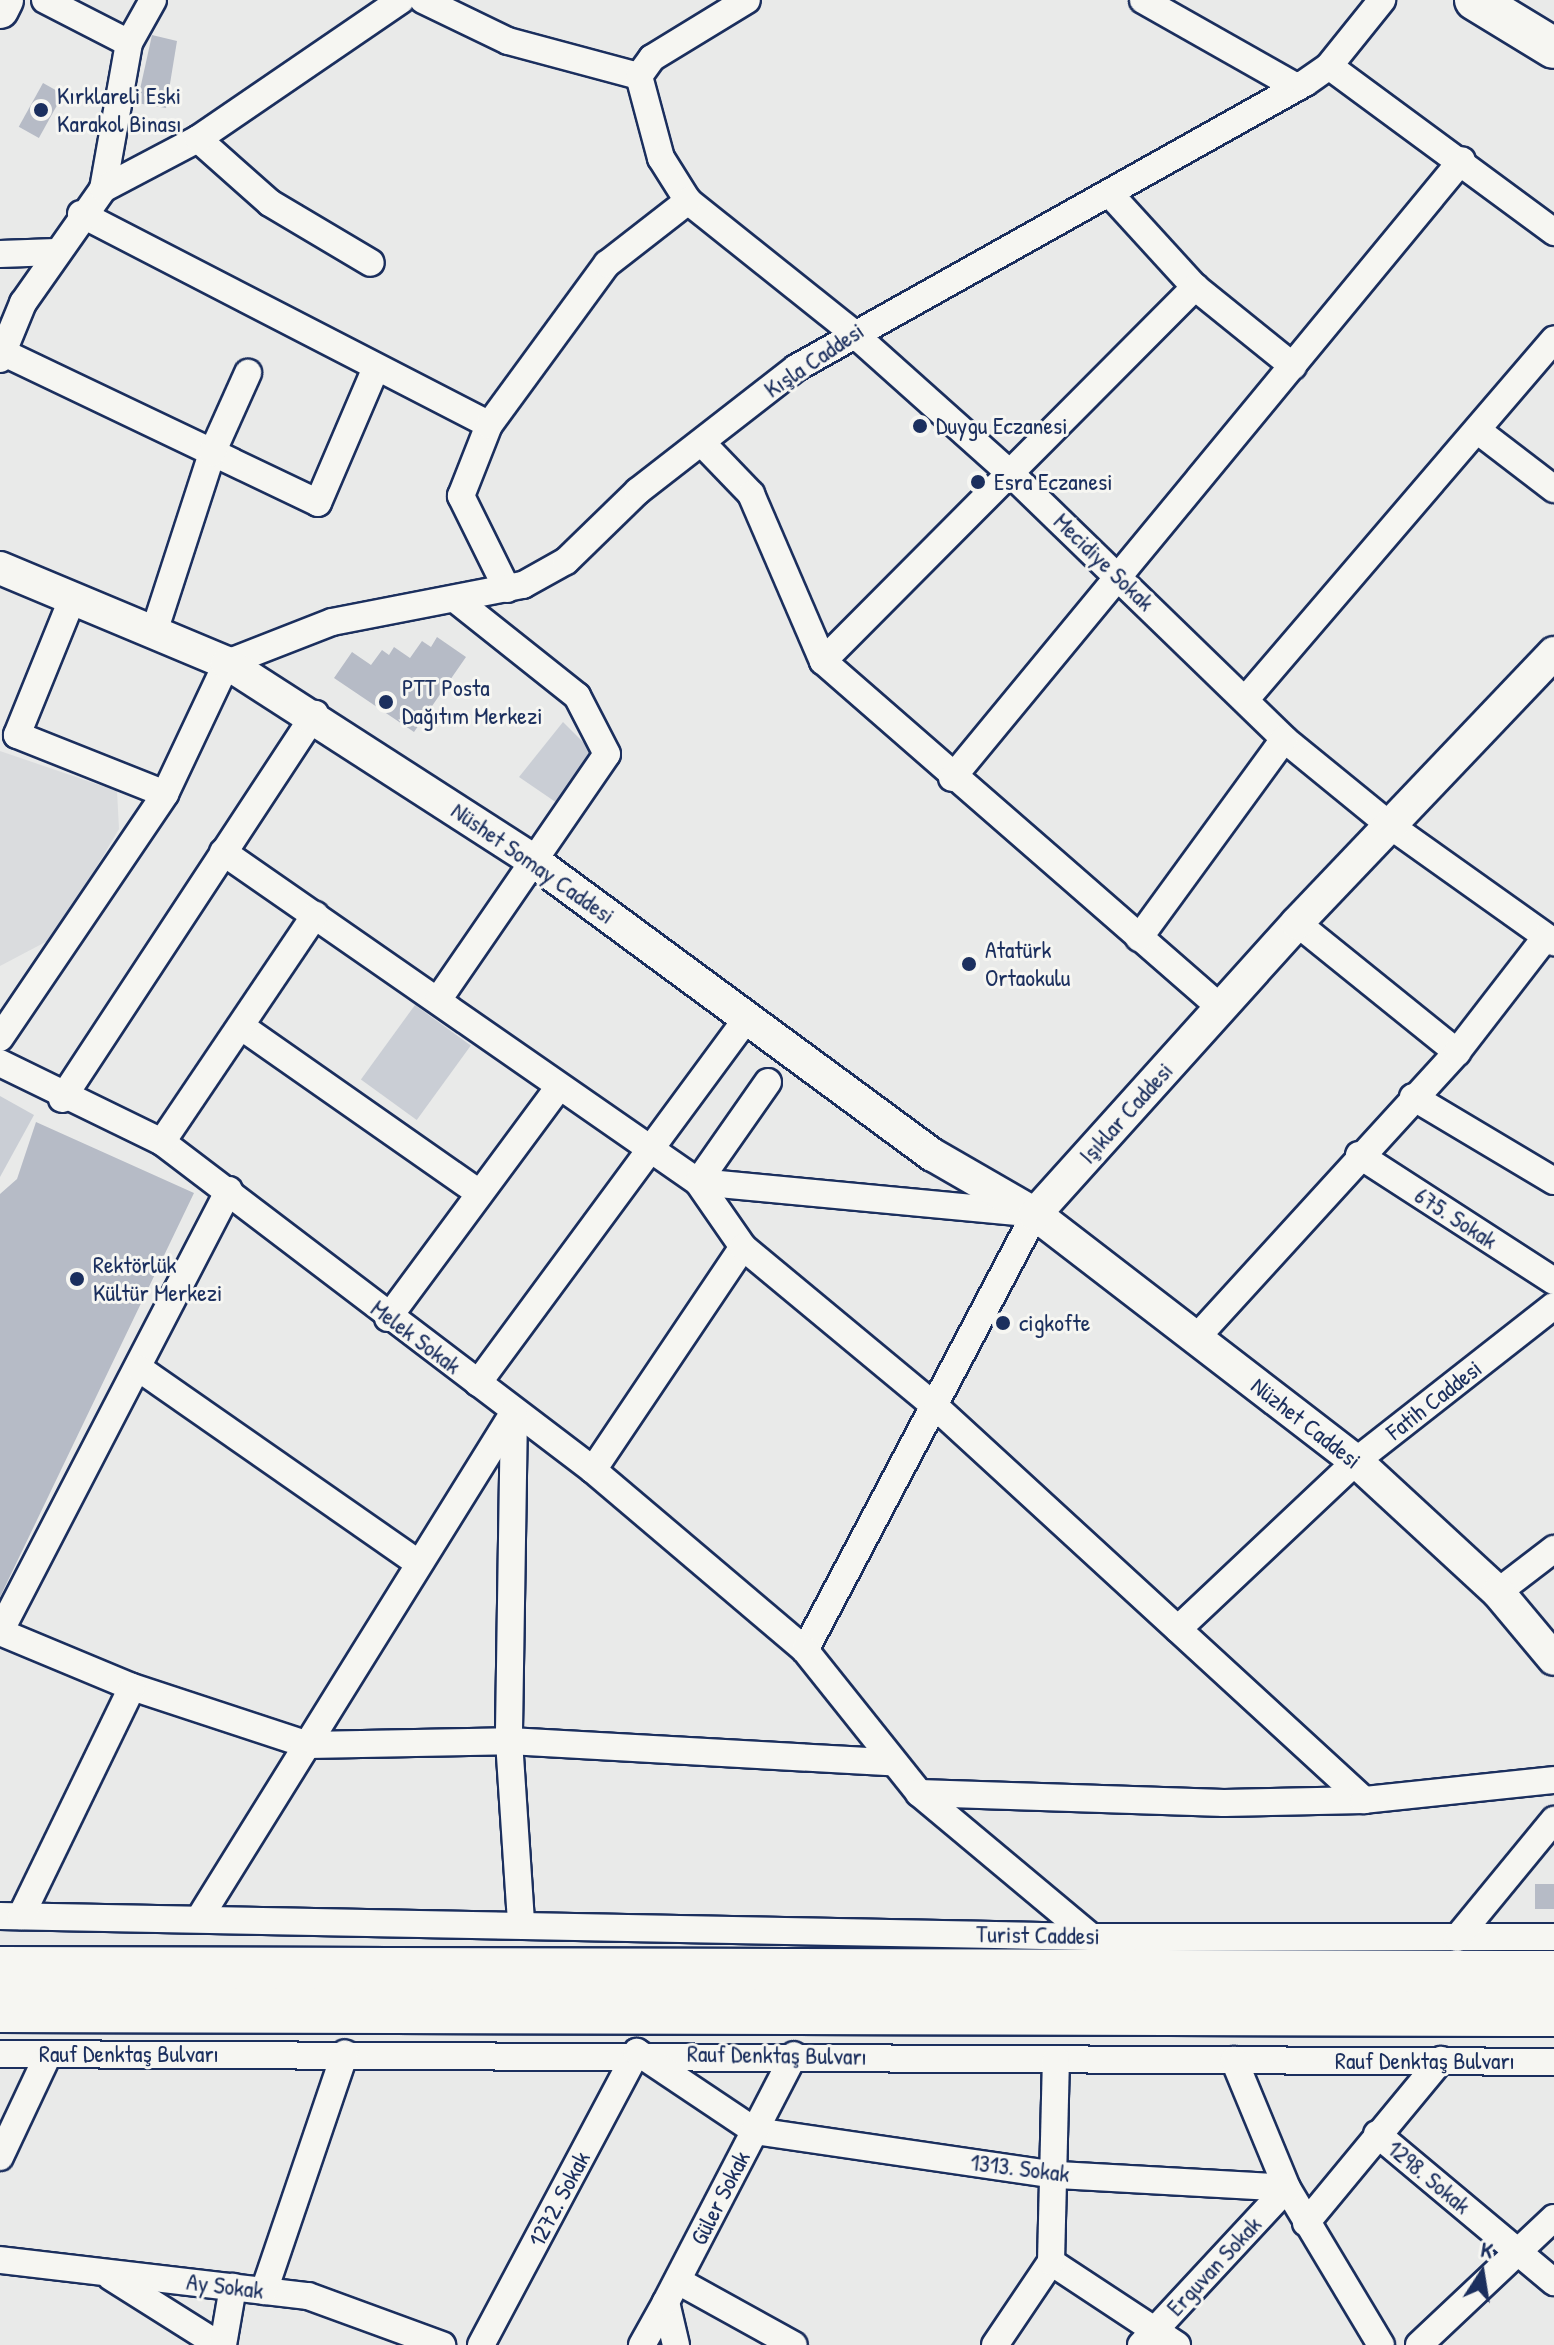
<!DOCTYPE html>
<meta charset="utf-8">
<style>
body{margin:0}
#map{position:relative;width:1554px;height:2345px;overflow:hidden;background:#e9eae9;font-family:"Patrick Hand",sans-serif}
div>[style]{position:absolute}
.built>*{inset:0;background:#dadcde}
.green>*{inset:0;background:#caced5;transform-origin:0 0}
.building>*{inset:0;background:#b6bbc6;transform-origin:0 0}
.roads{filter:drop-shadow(2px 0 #1b2f5e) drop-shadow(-2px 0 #1b2f5e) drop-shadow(0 2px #1b2f5e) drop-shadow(0 -2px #1b2f5e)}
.minor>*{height:26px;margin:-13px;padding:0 13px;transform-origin:13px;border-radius:13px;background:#f6f6f2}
.tertiary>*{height:32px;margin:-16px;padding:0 16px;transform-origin:16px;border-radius:16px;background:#f6f6f2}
.secondary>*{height:36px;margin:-18px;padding:0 18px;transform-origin:18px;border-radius:18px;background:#f6f6f2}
.primary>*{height:40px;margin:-20px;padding:0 20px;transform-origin:20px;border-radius:20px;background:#f6f6f2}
.trunk>*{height:44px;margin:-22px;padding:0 22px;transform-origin:22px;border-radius:22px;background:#f6f6f2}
.dots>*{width:22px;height:22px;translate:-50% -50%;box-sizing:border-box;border:4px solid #f6f6f2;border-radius:50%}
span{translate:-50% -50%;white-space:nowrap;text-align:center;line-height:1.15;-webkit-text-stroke:6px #f6f6f2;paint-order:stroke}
.poi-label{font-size:24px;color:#1b2f5e}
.left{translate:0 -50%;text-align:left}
.street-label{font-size:24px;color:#1b2f5e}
.north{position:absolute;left:1442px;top:2233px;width:80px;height:80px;-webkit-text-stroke:6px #f6f6f2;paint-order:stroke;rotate:12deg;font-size:22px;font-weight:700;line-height:32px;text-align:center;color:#1b2f5e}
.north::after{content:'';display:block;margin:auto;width:28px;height:36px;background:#1b2f5e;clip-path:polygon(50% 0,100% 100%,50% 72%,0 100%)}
</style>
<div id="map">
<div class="built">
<div style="clip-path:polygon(0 751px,117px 791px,119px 829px,55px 937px,0 966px)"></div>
</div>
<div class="green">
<div style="clip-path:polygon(563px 722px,591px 750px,557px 803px,519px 777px)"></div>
<div style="left:415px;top:1005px;width:69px;height:92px;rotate:36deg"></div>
<div style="clip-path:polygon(0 1096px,34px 1115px,0 1177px)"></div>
</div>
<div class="building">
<div style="clip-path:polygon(152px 35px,177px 41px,166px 108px,137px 103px)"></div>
<div style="left:43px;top:83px;width:23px;height:50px;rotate:29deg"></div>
<div style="clip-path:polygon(437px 637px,466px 657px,414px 732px,334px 678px,352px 652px,371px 665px,382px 650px,389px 655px,394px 647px,410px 658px,422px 641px,431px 647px)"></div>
<div style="clip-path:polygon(36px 1122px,194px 1193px,0 1597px,0 1194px,17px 1179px)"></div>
<div style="left:1535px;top:1884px;width:19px;height:25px"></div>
</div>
<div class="roads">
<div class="minor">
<div style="left:45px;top:0;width:94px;rotate:27.1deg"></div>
<div style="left:423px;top:0;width:94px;rotate:25.8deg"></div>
<div style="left:508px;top:41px;width:136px;rotate:15deg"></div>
<div style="left:1143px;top:0;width:177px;rotate:29.5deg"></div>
<div style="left:1329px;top:66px;width:280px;rotate:36.4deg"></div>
<div style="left:639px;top:76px;width:85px;rotate:75deg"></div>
<div style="left:661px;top:158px;width:51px;rotate:57.9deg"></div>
<div style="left:688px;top:201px;width:210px;rotate:38.6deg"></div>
<div style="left:852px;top:332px;width:213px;rotate:41.8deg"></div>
<div style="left:1011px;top:474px;width:380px;rotate:44.1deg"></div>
<div style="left:1284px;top:739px;width:139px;rotate:39.2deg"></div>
<div style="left:1392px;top:827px;width:199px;rotate:35.4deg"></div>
<div style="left:639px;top:76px;width:22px;rotate:-54deg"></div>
<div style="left:652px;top:58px;width:111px;rotate:-31.4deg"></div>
<div style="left:198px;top:139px;width:96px;rotate:41.6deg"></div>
<div style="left:270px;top:203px;width:117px;rotate:30.7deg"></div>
<div style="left:103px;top:189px;width:148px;rotate:-79.9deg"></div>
<div style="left:129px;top:43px;width:49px;rotate:-60.8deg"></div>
<div style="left:1110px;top:194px;width:126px;rotate:47.6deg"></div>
<div style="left:1195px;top:287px;width:126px;rotate:38.9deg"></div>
<div style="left:81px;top:214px;width:459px;rotate:27.3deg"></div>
<div style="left:0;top:254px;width:56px;rotate:-2deg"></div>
<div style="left:2px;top:352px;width:350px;rotate:25.5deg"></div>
<div style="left:318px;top:503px;width:145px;rotate:-66.8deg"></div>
<div style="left:0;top:359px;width:61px;rotate:-67.7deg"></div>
<div style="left:23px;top:303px;width:139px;rotate:-54.9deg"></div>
<div style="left:103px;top:189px;width:107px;rotate:-27.8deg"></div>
<div style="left:198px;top:139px;width:246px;rotate:-34.4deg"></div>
<div style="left:1481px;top:433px;width:92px;rotate:37.5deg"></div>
<div style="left:702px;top:443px;width:71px;rotate:46.1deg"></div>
<div style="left:751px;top:494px;width:182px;rotate:66.7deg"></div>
<div style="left:823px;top:661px;width:528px;rotate:41.08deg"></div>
<div style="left:507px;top:589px;width:104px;rotate:-116.3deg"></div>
<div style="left:461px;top:496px;width:76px;rotate:-68.5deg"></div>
<div style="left:489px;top:425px;width:200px;rotate:-53.8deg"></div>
<div style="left:607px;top:264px;width:103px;rotate:-37.9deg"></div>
<div style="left:73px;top:597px;width:149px;rotate:112.1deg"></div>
<div style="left:17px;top:735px;width:159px;rotate:21.7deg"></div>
<div style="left:154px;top:632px;width:188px;rotate:-72deg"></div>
<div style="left:212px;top:453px;width:88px;rotate:-65.8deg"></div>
<div style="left:823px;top:661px;width:528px;rotate:-45.15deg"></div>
<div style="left:1245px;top:700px;width:475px;rotate:-49.4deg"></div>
<div style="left:952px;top:778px;width:801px;rotate:-50.47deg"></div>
<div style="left:223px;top:852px;width:578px;rotate:34.79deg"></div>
<div style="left:698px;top:1182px;width:339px;rotate:5.4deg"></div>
<div style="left:1035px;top:1214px;width:493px;rotate:117.8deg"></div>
<div style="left:1297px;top:923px;width:206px;rotate:38.9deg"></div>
<div style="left:1139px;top:938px;width:246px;rotate:-53.9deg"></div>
<div style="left:438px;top:1000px;width:298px;rotate:-55.5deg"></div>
<div style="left:607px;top:754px;width:65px;rotate:-117.3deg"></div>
<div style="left:577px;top:696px;width:151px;rotate:-141.5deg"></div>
<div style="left:242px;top:1027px;width:289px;rotate:35deg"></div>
<div style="left:0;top:1038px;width:295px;rotate:-55.9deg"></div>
<div style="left:165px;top:794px;width:145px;rotate:-64.7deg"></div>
<div style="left:227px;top:663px;width:113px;rotate:-21.3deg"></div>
<div style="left:332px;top:622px;width:195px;rotate:-11deg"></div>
<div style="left:523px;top:585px;width:49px;rotate:-29.2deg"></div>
<div style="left:566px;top:561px;width:100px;rotate:-44.2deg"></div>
<div style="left:638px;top:491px;width:200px;rotate:-37.9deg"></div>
<div style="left:796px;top:368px;width:583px;rotate:-29.25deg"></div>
<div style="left:1305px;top:83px;width:29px;rotate:-35deg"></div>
<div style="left:1329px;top:66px;width:85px;rotate:-51.2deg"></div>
<div style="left:0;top:1063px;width:180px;rotate:26deg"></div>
<div style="left:162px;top:1142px;width:542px;rotate:37.27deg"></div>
<div style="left:593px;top:1470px;width:278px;rotate:40.3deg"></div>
<div style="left:805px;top:1650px;width:183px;rotate:51.4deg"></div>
<div style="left:919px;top:1793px;width:224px;rotate:39.9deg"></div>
<div style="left:1413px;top:1097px;width:164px;rotate:30.8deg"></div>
<div style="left:62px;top:1099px;width:461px;rotate:-56.7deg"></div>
<div style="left:162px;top:1142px;width:274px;rotate:-56deg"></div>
<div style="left:1359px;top:1155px;width:232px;rotate:32.9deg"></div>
<div style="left:229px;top:1190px;width:498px;rotate:117.4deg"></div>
<div style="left:0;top:1632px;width:143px;rotate:22.6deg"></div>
<div style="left:132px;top:1687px;width:185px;rotate:18.2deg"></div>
<div style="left:308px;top:1745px;width:201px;rotate:-1.1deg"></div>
<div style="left:509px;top:1741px;width:382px;rotate:3.2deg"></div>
<div style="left:743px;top:1247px;width:79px;rotate:-124.7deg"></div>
<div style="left:698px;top:1182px;width:122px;rotate:-55deg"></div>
<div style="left:388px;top:1318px;width:287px;rotate:-53.5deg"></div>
<div style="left:1197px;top:1337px;width:386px;rotate:-47.6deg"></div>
<div style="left:1457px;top:1052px;width:145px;rotate:-52.3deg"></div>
<div style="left:140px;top:1369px;width:339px;rotate:34.9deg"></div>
<div style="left:478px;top:1383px;width:453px;rotate:-53.6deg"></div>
<div style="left:514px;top:1412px;width:329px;rotate:90.9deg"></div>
<div style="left:509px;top:1741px;width:183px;rotate:86.2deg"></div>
<div style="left:593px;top:1470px;width:269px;rotate:-56.1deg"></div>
<div style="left:743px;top:1247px;width:252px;rotate:39.7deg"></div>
<div style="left:937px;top:1408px;width:580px;rotate:42.55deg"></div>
<div style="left:1498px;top:1592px;width:71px;rotate:-37.5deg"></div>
<div style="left:1178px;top:1629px;width:245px;rotate:-43.3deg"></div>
<div style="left:1356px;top:1461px;width:251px;rotate:-38.1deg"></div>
<div style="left:919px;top:1793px;width:305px;rotate:1.9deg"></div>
<div style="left:1224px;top:1803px;width:140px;rotate:-1.2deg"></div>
<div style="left:1364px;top:1800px;width:191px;rotate:-6deg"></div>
<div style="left:202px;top:1914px;width:591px;rotate:-58.14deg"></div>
<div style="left:0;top:1916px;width:1091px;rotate:1.1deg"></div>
<div style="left:1091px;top:1937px;width:463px"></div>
<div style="left:21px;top:1916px;width:254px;rotate:-64.1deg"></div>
<div style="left:1457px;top:1938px;width:153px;rotate:-50.6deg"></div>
<div style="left:0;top:2054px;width:1554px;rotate:0.29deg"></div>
<div style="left:1234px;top:2060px;width:139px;rotate:67.5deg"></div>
<div style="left:1287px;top:2188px;width:183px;rotate:59.1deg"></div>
<div style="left:1377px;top:2134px;width:231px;rotate:39.9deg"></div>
<div style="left:0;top:2157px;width:113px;rotate:-64.8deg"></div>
<div style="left:1306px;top:2223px;width:212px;rotate:-50.4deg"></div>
<div style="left:0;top:2260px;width:310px;rotate:6.7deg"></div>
<div style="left:308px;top:2296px;width:143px;rotate:20.1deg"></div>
<div style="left:1051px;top:2262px;width:151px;rotate:33.4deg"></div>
<div style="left:111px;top:2277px;width:128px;rotate:32.2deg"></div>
<div style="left:678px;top:2281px;width:132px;rotate:28.9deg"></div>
<div style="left:264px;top:2291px;width:251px;rotate:-71.2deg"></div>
<div style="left:223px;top:2345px;width:59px;rotate:-80.2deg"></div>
<div style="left:481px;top:2345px;width:332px;rotate:-62deg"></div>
<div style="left:637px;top:2052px;width:142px;rotate:33.8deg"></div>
<div style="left:755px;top:2131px;width:306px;rotate:8.3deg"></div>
<div style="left:1058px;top:2175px;width:229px;rotate:3.2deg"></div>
<div style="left:642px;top:2345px;width:49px;rotate:-60.8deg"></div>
<div style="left:676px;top:2345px;width:44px;rotate:-103.1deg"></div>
<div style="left:666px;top:2302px;width:278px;rotate:-62.6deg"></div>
<div style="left:995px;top:2345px;width:100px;rotate:-56deg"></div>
<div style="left:1051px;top:2262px;width:203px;rotate:-88.6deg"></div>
<div style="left:1141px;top:2345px;width:214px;rotate:-47.1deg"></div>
<div style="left:1419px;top:2345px;width:185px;rotate:-43.3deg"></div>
</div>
<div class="tertiary">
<div style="left:0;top:568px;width:246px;rotate:22.7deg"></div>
<div style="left:227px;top:663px;width:362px;rotate:32.8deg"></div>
<div style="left:531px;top:859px;width:499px;rotate:36.4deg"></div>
<div style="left:933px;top:1155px;width:118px;rotate:30deg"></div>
<div style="left:1035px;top:1214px;width:405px;rotate:37.6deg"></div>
<div style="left:1356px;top:1461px;width:193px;rotate:42.7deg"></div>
<div style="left:1498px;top:1592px;width:87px;rotate:50.1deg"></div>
<div style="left:1035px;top:1214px;width:392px;rotate:-48deg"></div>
<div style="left:1297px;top:923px;width:373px;rotate:-46.4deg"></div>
</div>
<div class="secondary">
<div style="left:0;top:10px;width:11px;rotate:-63deg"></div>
</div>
<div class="primary">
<div style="left:1475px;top:0;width:92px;rotate:31.3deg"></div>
</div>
<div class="trunk">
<div style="left:0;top:1969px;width:1554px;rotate:0.15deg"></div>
<div style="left:0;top:2010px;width:1554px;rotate:0.15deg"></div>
</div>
</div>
<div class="dots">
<div style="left:41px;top:110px;background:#1b2f5e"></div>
<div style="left:920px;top:426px;background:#1b2f5e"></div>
<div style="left:978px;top:482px;background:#1b2f5e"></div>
<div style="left:386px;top:702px;background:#1b2f5e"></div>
<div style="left:969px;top:964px;background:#1b2f5e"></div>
<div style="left:77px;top:1279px;background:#1b2f5e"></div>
<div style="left:1003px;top:1323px;background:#1b2f5e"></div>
</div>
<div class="poi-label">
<span class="left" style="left:57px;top:110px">Kırklareli Eski<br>Karakol Binası</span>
<span class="left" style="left:936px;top:426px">Duygu Eczanesi</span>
<span class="left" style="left:994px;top:482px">Esra Eczanesi</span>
<span class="left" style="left:402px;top:702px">PTT Posta<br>Dağıtım Merkezi</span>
<span class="left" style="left:985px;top:964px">Atatürk<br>Ortaokulu</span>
<span class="left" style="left:93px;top:1279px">Rektörlük<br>Kültür Merkezi</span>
<span class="left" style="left:1019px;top:1323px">cigkofte</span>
</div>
<div class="street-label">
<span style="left:814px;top:360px;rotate:-34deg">Kışla Caddesi</span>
<span style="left:1104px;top:562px;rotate:44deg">Mecidiye Sokak</span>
<span style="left:533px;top:863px;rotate:35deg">Nüshet Somay Caddesi</span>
<span style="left:1126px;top:1113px;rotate:-48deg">Işıklar Caddesi</span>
<span style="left:1456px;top:1218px;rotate:33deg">675. Sokak</span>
<span style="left:416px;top:1337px;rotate:37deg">Melek Sokak</span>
<span style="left:1434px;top:1400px;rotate:-38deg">Fatih Caddesi</span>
<span style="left:1306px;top:1423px;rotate:38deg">Nüzhet Caddesi</span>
<span style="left:1038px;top:1935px;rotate:1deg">Turist Caddesi</span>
<span style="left:129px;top:2054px">Rauf Denktaş Bulvarı</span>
<span style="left:777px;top:2055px;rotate:1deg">Rauf Denktaş Bulvarı</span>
<span style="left:1425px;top:2061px">Rauf Denktaş Bulvarı</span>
<span style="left:1020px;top:2168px;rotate:7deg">1313. Sokak</span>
<span style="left:1429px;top:2177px;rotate:40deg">1298. Sokak</span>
<span style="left:720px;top:2198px;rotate:-63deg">Güler Sokak</span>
<span style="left:559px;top:2199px;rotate:-62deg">1272. Sokak</span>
<span style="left:1214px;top:2266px;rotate:-47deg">Erguvan Sokak</span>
<span style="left:225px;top:2286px;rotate:7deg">Ay Sokak</span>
</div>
<div class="north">K</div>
</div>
